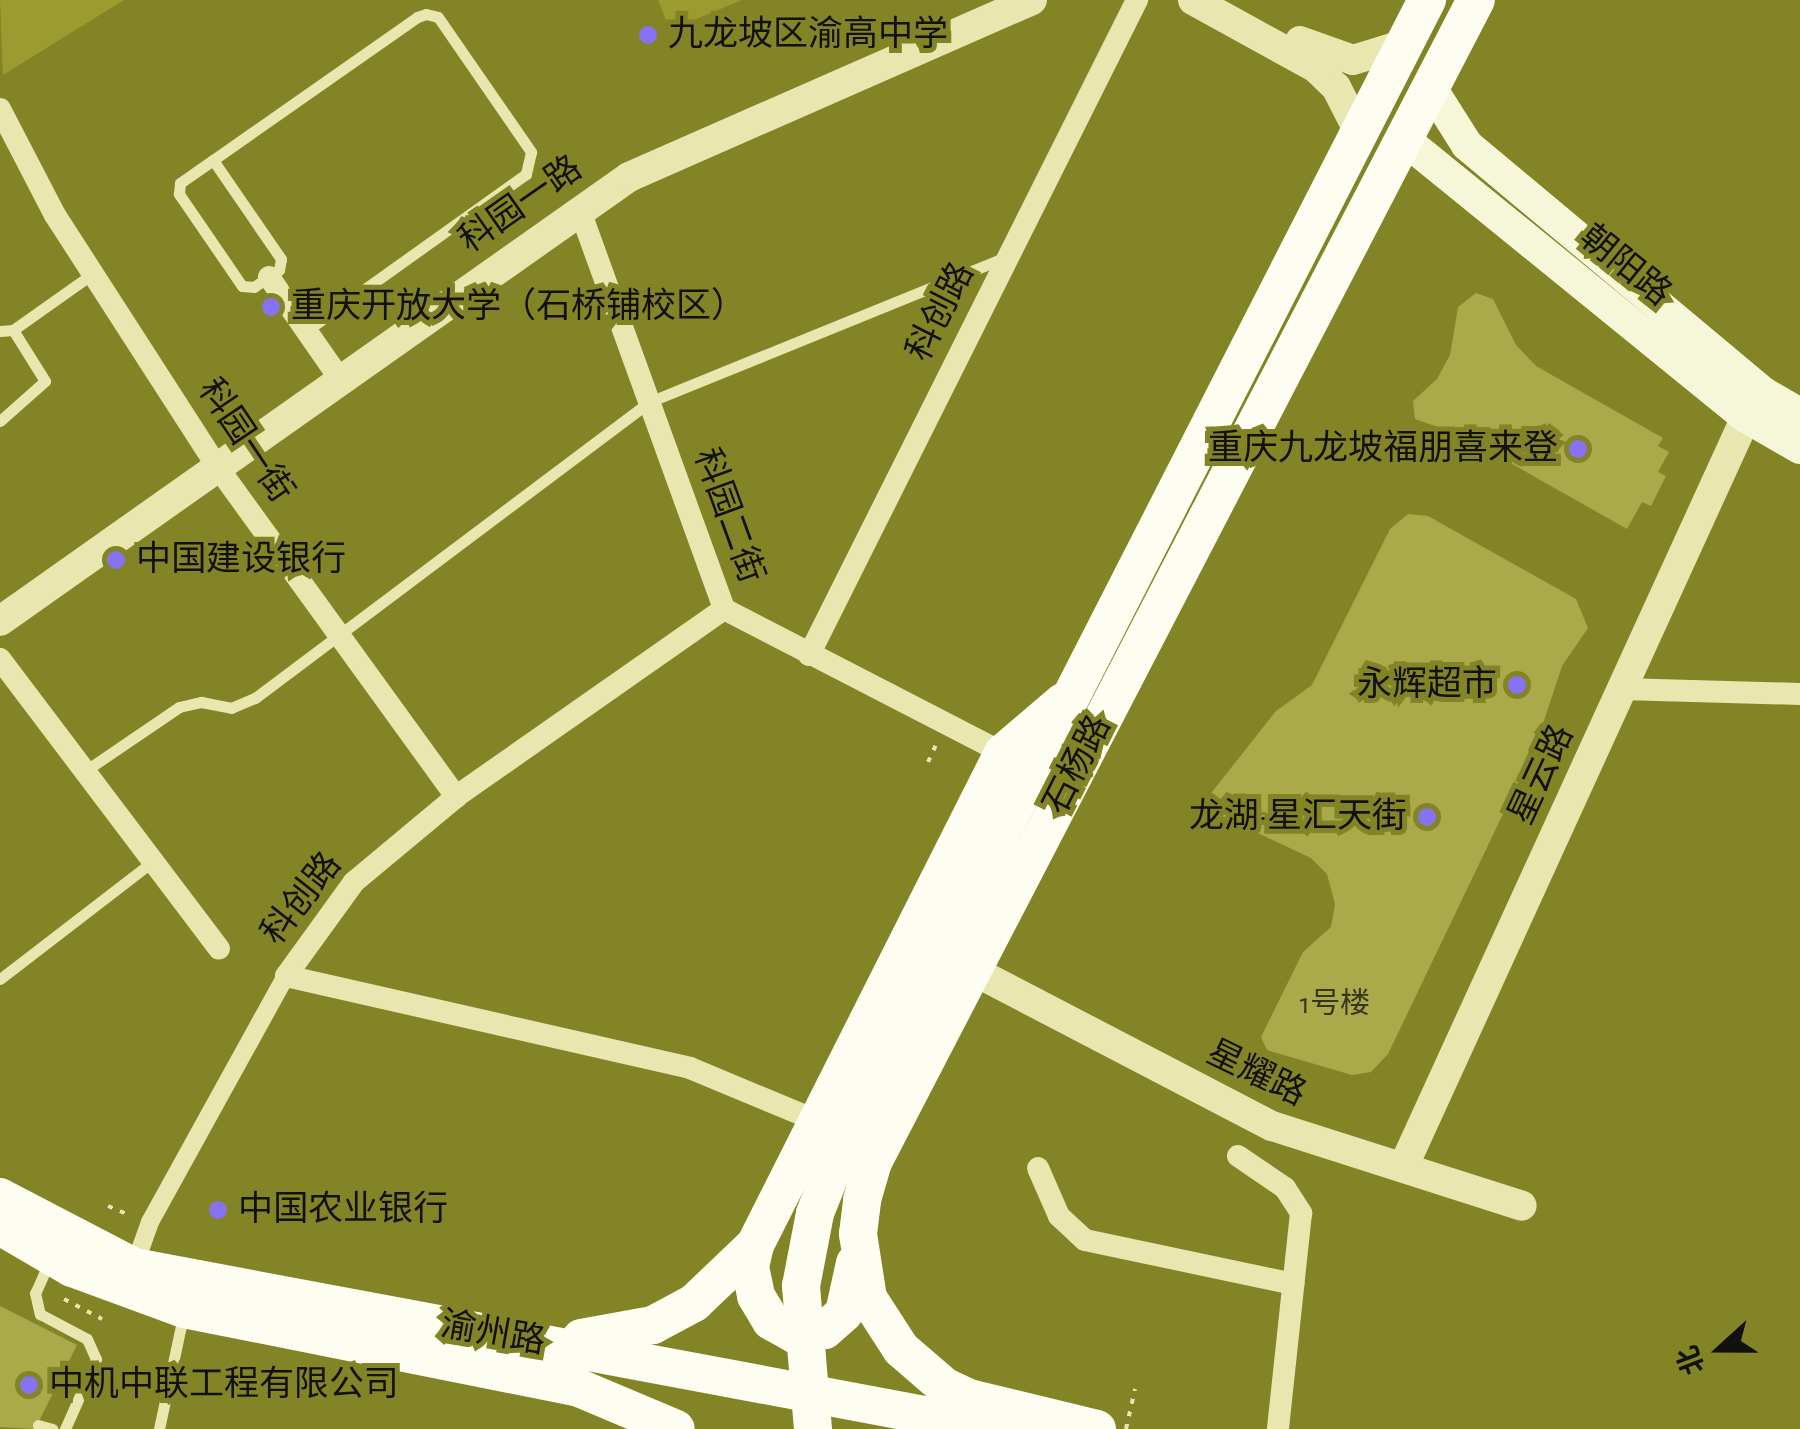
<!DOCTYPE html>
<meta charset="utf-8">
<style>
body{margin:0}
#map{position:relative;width:1800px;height:1429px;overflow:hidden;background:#838425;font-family:"Alegreya Sans","Noto Sans SC",sans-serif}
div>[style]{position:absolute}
.green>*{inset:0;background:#9c9b30}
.building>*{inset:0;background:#aaaa4a}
.path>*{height:4px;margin-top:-2px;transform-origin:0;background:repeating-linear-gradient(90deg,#e8e7af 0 5px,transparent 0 13px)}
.service>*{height:11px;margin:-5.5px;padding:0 5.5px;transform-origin:5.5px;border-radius:5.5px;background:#e8e7af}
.pedestrian>*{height:18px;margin:-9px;padding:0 9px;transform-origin:9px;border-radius:9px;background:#e8e7af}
.minor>*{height:22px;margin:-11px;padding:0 11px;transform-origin:11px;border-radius:11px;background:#e8e7af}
.tertiary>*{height:30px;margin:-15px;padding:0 15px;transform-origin:15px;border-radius:15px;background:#e8e7af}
.secondary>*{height:32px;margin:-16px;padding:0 16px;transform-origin:16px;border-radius:16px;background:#f6f7d9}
.primary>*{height:38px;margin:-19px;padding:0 19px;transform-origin:19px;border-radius:19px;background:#fdfef1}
.dots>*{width:28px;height:28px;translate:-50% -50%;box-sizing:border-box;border:5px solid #838425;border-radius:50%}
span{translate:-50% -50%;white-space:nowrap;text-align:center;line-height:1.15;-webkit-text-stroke:10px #838425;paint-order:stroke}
.number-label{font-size:30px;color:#37371f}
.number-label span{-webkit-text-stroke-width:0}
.poi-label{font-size:35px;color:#111}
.left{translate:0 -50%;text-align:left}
.right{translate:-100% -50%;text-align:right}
.street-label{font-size:35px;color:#111}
.north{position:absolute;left:1670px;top:1299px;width:100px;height:100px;-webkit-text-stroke:8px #838425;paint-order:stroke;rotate:249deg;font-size:28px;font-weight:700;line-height:40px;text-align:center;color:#111}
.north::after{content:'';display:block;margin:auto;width:35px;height:45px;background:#111;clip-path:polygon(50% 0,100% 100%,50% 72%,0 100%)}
</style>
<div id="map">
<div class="green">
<div style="clip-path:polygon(0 0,124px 0,3px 75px)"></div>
<div style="clip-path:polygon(658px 0,742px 0,670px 30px)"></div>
</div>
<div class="building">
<div style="clip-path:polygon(1476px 293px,1493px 299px,1516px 345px,1536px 366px,1663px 438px,1658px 446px,1669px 452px,1658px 472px,1666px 476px,1651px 506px,1642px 502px,1627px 529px,1461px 435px,1415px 419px,1413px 401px,1437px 379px,1450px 355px,1458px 307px)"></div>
<div style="clip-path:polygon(1408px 514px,1428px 516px,1576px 599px,1588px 628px,1562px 666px,1536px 745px,1388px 1054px,1371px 1072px,1352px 1075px,1267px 1050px,1261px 1037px,1303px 952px,1331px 927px,1335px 904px,1327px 874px,1311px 858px,1211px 811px,1208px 797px,1276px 711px,1312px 685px,1390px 529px)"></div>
<div style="clip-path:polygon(0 1306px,77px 1345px,35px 1429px,0 1427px)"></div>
</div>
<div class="path">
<div style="left:928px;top:762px;width:21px;rotate:-65deg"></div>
<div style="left:108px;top:1206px;width:25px;rotate:23deg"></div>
<div style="left:64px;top:1299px;width:43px;rotate:27.8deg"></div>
<div style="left:1126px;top:1429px;width:41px;rotate:-77.3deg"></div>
</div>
<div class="service">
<div style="left:213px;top:160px;width:120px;rotate:55.5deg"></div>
<div style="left:281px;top:259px;width:11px;rotate:100deg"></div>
<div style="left:279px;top:270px;width:30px;rotate:146deg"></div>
<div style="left:254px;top:287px;width:12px;rotate:-175deg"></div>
<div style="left:242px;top:286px;width:112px;rotate:-124.4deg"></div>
<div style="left:179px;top:194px;width:11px;rotate:-85deg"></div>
<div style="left:180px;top:183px;width:40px;rotate:-34.9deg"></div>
<div style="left:213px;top:160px;width:249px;rotate:-35deg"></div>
<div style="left:417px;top:17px;width:9px;rotate:-18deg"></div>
<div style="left:426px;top:14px;width:12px;rotate:14deg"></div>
<div style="left:438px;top:17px;width:164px;rotate:55.4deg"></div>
<div style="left:531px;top:152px;width:23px;rotate:103deg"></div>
<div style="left:526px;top:174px;width:269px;rotate:144.5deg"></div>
<div style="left:0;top:331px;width:13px;rotate:-4deg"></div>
<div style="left:13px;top:330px;width:97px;rotate:-35.3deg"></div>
<div style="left:0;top:421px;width:60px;rotate:-41.6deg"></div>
<div style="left:45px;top:381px;width:60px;rotate:-122.1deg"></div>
<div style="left:85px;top:771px;width:114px;rotate:-34.2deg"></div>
<div style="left:179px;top:707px;width:23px;rotate:-13deg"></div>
<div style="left:201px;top:702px;width:31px;rotate:11deg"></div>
<div style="left:231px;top:708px;width:26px;rotate:-23deg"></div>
<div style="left:255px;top:698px;width:493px;rotate:-36.9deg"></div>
<div style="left:649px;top:402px;width:385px;rotate:-22.1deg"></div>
<div style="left:0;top:979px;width:193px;rotate:-37.6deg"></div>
<div style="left:50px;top:1260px;width:36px;rotate:114deg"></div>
<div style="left:35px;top:1293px;width:22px;rotate:77deg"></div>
<div style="left:40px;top:1314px;width:53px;rotate:28deg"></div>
<div style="left:87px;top:1339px;width:22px;rotate:66deg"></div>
<div style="left:96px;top:1359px;width:77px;rotate:113.9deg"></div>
<div style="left:38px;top:1425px;width:15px;rotate:16deg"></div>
<div style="left:159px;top:1429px;width:116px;rotate:-78deg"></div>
</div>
<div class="pedestrian">
<div style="left:134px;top:1267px;width:48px;rotate:-70.4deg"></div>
<div style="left:150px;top:1222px;width:281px;rotate:-61.1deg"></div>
</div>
<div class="minor">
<div style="left:0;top:109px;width:119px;rotate:62.6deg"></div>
<div style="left:55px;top:215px;width:297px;rotate:57.2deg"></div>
<div style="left:216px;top:465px;width:410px;rotate:54.1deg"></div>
<div style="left:579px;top:208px;width:426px;rotate:70.1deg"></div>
<div style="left:724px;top:609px;width:314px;rotate:27.3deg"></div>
<div style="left:269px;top:277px;width:124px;rotate:55.2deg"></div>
<div style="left:724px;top:609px;width:327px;rotate:145deg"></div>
<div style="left:456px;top:797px;width:133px;rotate:140.2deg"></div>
<div style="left:354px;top:882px;width:116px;rotate:125.9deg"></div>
<div style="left:286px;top:976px;width:414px;rotate:12.8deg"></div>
<div style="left:690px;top:1068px;width:141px;rotate:22.6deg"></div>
<div style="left:809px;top:655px;width:733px;rotate:-63.4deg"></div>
<div style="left:0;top:659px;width:363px;rotate:52.9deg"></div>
<div style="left:1622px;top:689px;width:178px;rotate:1.6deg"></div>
<div style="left:1238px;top:1156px;width:57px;rotate:34.2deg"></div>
<div style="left:1285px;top:1188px;width:30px;rotate:57deg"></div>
<div style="left:1301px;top:1213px;width:217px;rotate:96.1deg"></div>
<div style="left:1038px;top:1168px;width:52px;rotate:66.4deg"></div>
<div style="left:1059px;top:1216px;width:35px;rotate:43deg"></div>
<div style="left:1085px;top:1240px;width:213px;rotate:11.9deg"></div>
</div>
<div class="tertiary">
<div style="left:1193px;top:0;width:141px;rotate:28.9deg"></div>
<div style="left:1316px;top:68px;width:28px;rotate:44deg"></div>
<div style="left:1336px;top:87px;width:51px;rotate:62.9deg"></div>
<div style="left:1300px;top:41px;width:56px;rotate:19.7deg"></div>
<div style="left:1353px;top:60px;width:54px;rotate:-17.1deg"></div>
<div style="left:0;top:621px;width:770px;rotate:-35.22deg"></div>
<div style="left:629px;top:177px;width:440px;rotate:-23.7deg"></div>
<div style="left:972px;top:970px;width:338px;rotate:27.5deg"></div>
<div style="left:1272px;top:1126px;width:262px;rotate:17.7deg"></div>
<div style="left:1405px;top:1163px;width:820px;rotate:-65.43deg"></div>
</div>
<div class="secondary">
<div style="left:1431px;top:88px;width:67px;rotate:57.7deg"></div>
<div style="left:1467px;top:145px;width:385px;rotate:39.9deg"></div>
<div style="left:1762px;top:392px;width:44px;rotate:30.1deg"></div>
<div style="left:1405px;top:140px;width:439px;rotate:39.1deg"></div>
<div style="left:1746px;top:417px;width:62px;rotate:29.9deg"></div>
</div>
<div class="primary">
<div style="left:0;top:1197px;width:151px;rotate:27.6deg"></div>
<div style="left:134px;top:1267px;width:881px;rotate:10.6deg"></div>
<div style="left:0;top:1226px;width:83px;rotate:30.3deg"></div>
<div style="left:72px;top:1268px;width:119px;rotate:20.1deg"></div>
<div style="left:184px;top:1309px;width:403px;rotate:11.3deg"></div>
<div style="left:579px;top:1388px;width:105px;rotate:22.9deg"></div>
<div style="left:755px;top:1245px;width:23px;rotate:103deg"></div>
<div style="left:750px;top:1267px;width:30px;rotate:78deg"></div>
<div style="left:756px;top:1296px;width:29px;rotate:59deg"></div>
<div style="left:771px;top:1321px;width:29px;rotate:29deg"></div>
<div style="left:796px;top:1335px;width:29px;rotate:-10deg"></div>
<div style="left:825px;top:1330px;width:25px;rotate:-42deg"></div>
<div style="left:844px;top:1313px;width:51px;rotate:-77.6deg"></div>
<div style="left:581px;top:1338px;width:73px;rotate:-10.2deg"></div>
<div style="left:653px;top:1325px;width:47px;rotate:-28.2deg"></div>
<div style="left:694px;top:1303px;width:84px;rotate:-43.6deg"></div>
<div style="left:755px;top:1245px;width:551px;rotate:-63.25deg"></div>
<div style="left:1003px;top:753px;width:79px;rotate:-40.4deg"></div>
<div style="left:813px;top:1429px;width:144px;rotate:-94.8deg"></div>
<div style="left:801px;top:1286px;width:74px;rotate:-79.1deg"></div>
<div style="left:815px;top:1213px;width:75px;rotate:-68.2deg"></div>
<div style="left:843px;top:1143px;width:1284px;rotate:-62.94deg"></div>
<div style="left:1097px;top:1429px;width:132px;rotate:-166.4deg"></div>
<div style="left:969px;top:1398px;width:26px;rotate:-155deg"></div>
<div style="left:945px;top:1387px;width:58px;rotate:-139.2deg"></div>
<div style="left:901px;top:1349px;width:61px;rotate:-122.9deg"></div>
<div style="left:868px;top:1298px;width:65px;rotate:-98.9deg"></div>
<div style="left:858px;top:1234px;width:34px;rotate:-83deg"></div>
<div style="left:862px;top:1200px;width:37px;rotate:-74deg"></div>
<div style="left:872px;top:1164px;width:1311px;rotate:-62.58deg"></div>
</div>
<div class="dots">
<div style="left:648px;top:35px;background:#8773f1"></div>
<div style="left:271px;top:307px;background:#8773f1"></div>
<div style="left:1578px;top:449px;background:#8773f1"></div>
<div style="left:116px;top:560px;background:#8773f1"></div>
<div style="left:1517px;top:685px;background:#8773f1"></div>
<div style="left:1427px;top:817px;background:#8773f1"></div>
<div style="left:218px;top:1210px;background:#8773f1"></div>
<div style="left:29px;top:1385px;background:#8773f1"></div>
</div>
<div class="number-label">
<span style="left:1335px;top:1004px">1号楼</span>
</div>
<div class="poi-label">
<span class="left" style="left:668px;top:35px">九龙坡区渝高中学</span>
<span class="left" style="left:291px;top:307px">重庆开放大学（石桥铺校区）</span>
<span class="right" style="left:1558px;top:449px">重庆九龙坡福朋喜来登</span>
<span class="left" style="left:136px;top:560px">中国建设银行</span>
<span class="right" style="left:1497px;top:685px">永辉超市</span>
<span class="right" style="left:1407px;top:817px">龙湖·星汇天街</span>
<span class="left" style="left:238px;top:1210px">中国农业银行</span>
<span class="left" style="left:49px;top:1385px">中机中联工程有限公司</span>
</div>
<div class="street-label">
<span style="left:521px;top:205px;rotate:-35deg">科园一路</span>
<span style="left:1625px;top:266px;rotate:39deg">朝阳路</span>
<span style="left:941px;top:312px;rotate:-63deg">科创路</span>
<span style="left:245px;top:441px;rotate:56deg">科园一街</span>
<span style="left:728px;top:516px;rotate:70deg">科园二街</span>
<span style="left:1078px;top:765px;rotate:-63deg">石杨路</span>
<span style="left:1542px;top:775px;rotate:-65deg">星云路</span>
<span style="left:302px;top:899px;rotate:-52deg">科创路</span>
<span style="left:1256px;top:1074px;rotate:26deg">星耀路</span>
<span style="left:493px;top:1334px;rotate:10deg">渝州路</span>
</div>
<div class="north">北</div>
</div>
